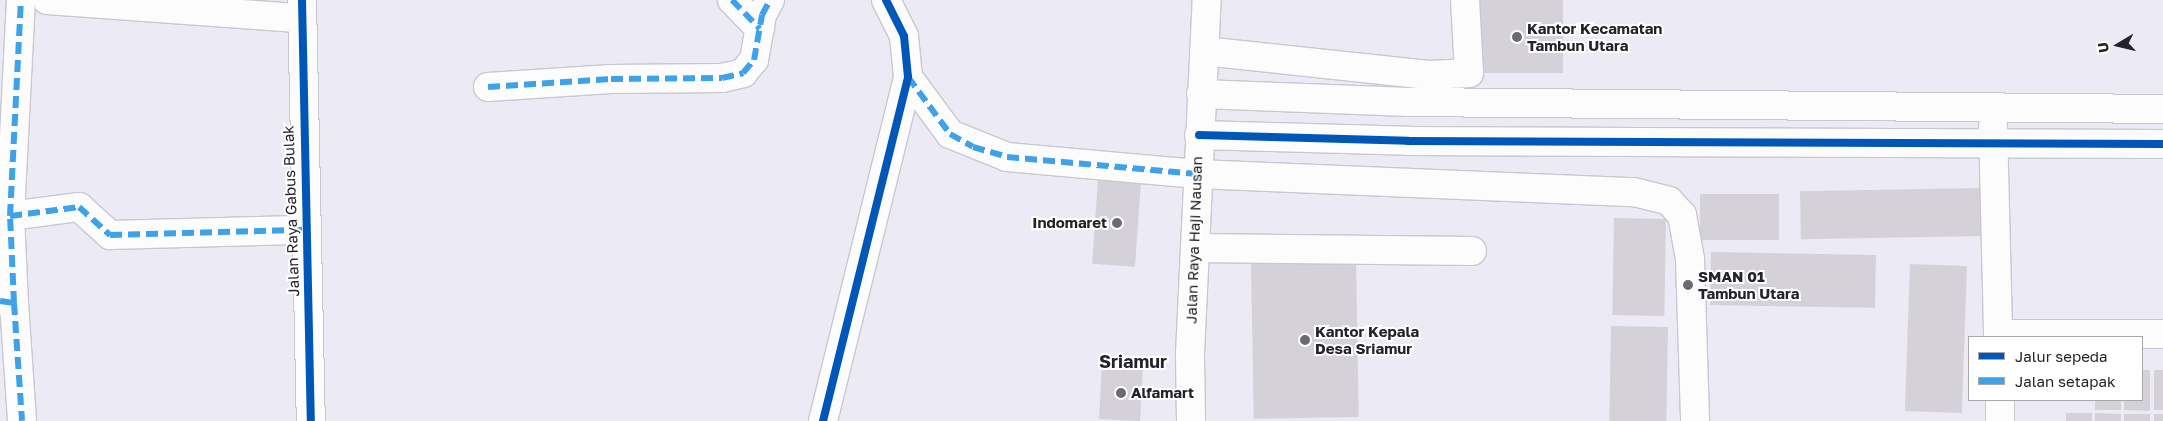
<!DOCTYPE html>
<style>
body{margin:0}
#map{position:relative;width:2163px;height:421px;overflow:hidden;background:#eceaf4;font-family:"Golos Text",sans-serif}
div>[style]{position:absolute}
.building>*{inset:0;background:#d4d1d8;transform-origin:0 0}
.roads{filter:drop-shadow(1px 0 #c9c7d0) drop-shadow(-1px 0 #c9c7d0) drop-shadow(0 1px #c9c7d0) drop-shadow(0 -1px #c9c7d0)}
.minor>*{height:28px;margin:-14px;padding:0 14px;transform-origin:14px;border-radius:14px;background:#fcfcfd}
.quiet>*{height:6px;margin-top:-3px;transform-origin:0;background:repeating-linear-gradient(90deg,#3ea2eb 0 12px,transparent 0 18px)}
.cycleway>*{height:8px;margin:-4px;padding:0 4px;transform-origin:4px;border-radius:4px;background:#0057b8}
.dots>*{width:14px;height:14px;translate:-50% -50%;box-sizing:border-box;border:2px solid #fff;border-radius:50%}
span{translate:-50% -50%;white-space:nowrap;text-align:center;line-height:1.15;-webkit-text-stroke:4px #fff;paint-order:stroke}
.poi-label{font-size:15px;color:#25232a;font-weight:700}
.left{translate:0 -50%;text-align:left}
.right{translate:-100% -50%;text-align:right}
.street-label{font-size:15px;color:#25232a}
.quarter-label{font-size:18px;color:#25232a;font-weight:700}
.legend{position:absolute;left:1968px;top:336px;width:175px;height:65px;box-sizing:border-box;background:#fff;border:1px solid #a8a7aa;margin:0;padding:6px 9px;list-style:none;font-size:15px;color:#25232a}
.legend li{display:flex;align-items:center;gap:10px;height:25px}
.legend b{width:25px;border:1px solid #a8a7aa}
.north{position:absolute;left:2093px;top:20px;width:50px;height:50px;-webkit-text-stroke:4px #fff;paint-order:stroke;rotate:261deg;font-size:14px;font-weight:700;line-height:20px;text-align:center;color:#25232a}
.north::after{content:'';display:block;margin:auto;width:18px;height:22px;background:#25232a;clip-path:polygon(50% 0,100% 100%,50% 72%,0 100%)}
</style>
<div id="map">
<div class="building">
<div style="left:1472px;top:0;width:91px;height:73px"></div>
<div style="left:1098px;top:179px;width:43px;height:85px;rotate:4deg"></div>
<div style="left:1982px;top:188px;width:48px;height:182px;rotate:89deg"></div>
<div style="left:1700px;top:194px;width:79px;height:46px"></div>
<div style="left:1614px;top:218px;width:52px;height:97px;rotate:1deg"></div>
<div style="left:1711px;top:252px;width:165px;height:53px;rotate:1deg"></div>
<div style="left:1356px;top:262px;width:155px;height:105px;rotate:89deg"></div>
<div style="left:1910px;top:264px;width:57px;height:147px;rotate:2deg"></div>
<div style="left:1611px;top:326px;width:57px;height:95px;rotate:1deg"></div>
<div style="left:1102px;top:364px;width:41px;height:55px;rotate:3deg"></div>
<div style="clip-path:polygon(2142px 370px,2150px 370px,2150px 411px,2124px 410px,2124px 400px,2142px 400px)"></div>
<div style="left:2154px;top:370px;width:9px;height:40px"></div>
<div style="left:2095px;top:400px;width:26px;height:10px"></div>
<div style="left:2066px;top:413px;width:26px;height:8px"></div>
<div style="left:2095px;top:413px;width:26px;height:8px;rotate:2deg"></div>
<div style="left:2124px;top:414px;width:26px;height:7px"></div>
<div style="left:2154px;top:414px;width:9px;height:7px"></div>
</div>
<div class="roads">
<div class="minor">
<div style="left:47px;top:0;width:254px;rotate:4.1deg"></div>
<div style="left:302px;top:0;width:421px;rotate:88.8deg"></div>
<div style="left:732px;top:0;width:40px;rotate:46deg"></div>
<div style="left:1204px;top:51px;width:226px;rotate:6.1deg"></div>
<div style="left:1429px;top:75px;width:40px;rotate:-2.9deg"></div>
<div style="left:1469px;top:73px;width:73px;rotate:-93.1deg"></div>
<div style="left:908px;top:77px;width:71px;rotate:53.6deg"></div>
<div style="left:950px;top:134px;width:61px;rotate:22deg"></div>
<div style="left:1007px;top:157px;width:191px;rotate:5.1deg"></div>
<div style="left:1197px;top:174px;width:437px;rotate:2.4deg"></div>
<div style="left:1634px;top:192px;width:36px;rotate:14deg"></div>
<div style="left:1669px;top:201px;width:19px;rotate:47deg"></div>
<div style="left:1682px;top:215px;width:45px;rotate:79.7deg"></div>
<div style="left:1690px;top:259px;width:162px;rotate:88.2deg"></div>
<div style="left:488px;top:87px;width:123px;rotate:-3.7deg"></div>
<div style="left:611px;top:79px;width:111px;rotate:-0.5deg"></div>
<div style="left:722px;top:78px;width:22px;rotate:-13deg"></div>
<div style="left:743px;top:73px;width:17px;rotate:-50deg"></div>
<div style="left:754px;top:60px;width:46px;rotate:-79.9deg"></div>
<div style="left:762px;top:15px;width:17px;rotate:-62deg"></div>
<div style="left:1201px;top:94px;width:208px;rotate:2.2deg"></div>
<div style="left:1409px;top:102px;width:754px;rotate:0.53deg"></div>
<div style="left:1993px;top:126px;width:211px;rotate:88.6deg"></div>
<div style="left:1199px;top:135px;width:209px;rotate:1.6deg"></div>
<div style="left:1408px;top:141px;width:755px;rotate:0.23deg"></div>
<div style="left:10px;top:216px;width:70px;rotate:-7.4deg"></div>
<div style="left:79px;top:207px;width:42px;rotate:42.1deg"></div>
<div style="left:110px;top:235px;width:196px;rotate:-1.5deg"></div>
<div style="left:1195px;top:248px;width:277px;rotate:0.6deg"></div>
<div style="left:0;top:301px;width:14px;rotate:8deg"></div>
<div style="left:14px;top:303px;width:118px;rotate:86.1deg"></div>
<div style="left:14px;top:303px;width:87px;rotate:-92.6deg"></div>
<div style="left:10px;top:216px;width:216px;rotate:-87.1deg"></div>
<div style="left:1998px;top:334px;width:165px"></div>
<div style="left:2000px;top:400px;width:21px;rotate:90deg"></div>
<div style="left:823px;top:421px;width:354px;rotate:-76.1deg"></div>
<div style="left:908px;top:77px;width:41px;rotate:-95.6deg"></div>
<div style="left:904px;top:36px;width:40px;rotate:-116.6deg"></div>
<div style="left:1191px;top:421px;width:67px;rotate:-90.9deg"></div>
<div style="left:1190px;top:354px;width:354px;rotate:-87.3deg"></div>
</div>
</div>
<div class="quiet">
<div style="left:732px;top:0;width:40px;rotate:46deg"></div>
<div style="left:908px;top:77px;width:71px;rotate:53.6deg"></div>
<div style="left:950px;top:134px;width:26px;rotate:29deg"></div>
<div style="left:973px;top:147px;width:35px;rotate:16deg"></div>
<div style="left:1007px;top:157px;width:191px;rotate:5.1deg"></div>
<div style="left:488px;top:87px;width:123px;rotate:-3.7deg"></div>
<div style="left:611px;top:79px;width:111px;rotate:-0.5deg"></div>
<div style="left:722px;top:78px;width:22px;rotate:-13deg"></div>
<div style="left:743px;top:73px;width:17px;rotate:-50deg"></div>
<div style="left:754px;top:60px;width:46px;rotate:-79.9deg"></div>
<div style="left:762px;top:15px;width:17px;rotate:-62deg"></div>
<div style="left:10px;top:216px;width:70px;rotate:-7.4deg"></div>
<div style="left:79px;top:207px;width:42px;rotate:42.1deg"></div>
<div style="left:110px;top:235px;width:196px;rotate:-1.5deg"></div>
<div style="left:0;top:301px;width:14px;rotate:8deg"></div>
<div style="left:14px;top:303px;width:118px;rotate:86.1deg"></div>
<div style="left:14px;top:303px;width:87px;rotate:-92.6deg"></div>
<div style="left:10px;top:216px;width:216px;rotate:-87.1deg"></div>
</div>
<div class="cycleway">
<div style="left:302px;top:0;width:421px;rotate:88.8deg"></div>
<div style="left:1199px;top:135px;width:209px;rotate:1.6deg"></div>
<div style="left:1408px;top:141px;width:755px;rotate:0.23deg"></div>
<div style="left:823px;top:421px;width:354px;rotate:-76.1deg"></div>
<div style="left:908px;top:77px;width:41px;rotate:-95.6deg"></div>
<div style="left:904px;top:36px;width:40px;rotate:-116.6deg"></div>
</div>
<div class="dots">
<div style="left:1517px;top:37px;background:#6b6971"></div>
<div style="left:1117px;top:223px;background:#6b6971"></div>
<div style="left:1688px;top:285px;background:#6b6971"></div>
<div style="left:1305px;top:340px;background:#6b6971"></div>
<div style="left:1121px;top:393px;background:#6b6971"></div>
</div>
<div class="poi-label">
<span class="left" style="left:1527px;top:37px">Kantor Kecamatan<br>Tambun Utara</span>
<span class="right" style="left:1107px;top:223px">Indomaret</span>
<span class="left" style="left:1698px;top:285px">SMAN 01<br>Tambun Utara</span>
<span class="left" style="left:1315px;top:340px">Kantor Kepala<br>Desa Sriamur</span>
<span class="left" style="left:1131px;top:393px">Alfamart</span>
</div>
<div class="street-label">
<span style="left:291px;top:211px;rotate:-92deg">Jalan Raya Gabus Bulak</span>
<span style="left:1194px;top:240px;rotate:-88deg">Jalan Raya Haji Nausan</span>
</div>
<div class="quarter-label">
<span style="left:1133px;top:361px">Sriamur</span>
</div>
<ul class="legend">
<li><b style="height:6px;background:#0057b8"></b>Jalur sepeda</li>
<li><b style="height:6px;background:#3ea2eb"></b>Jalan setapak</li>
</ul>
<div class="north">U</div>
</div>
